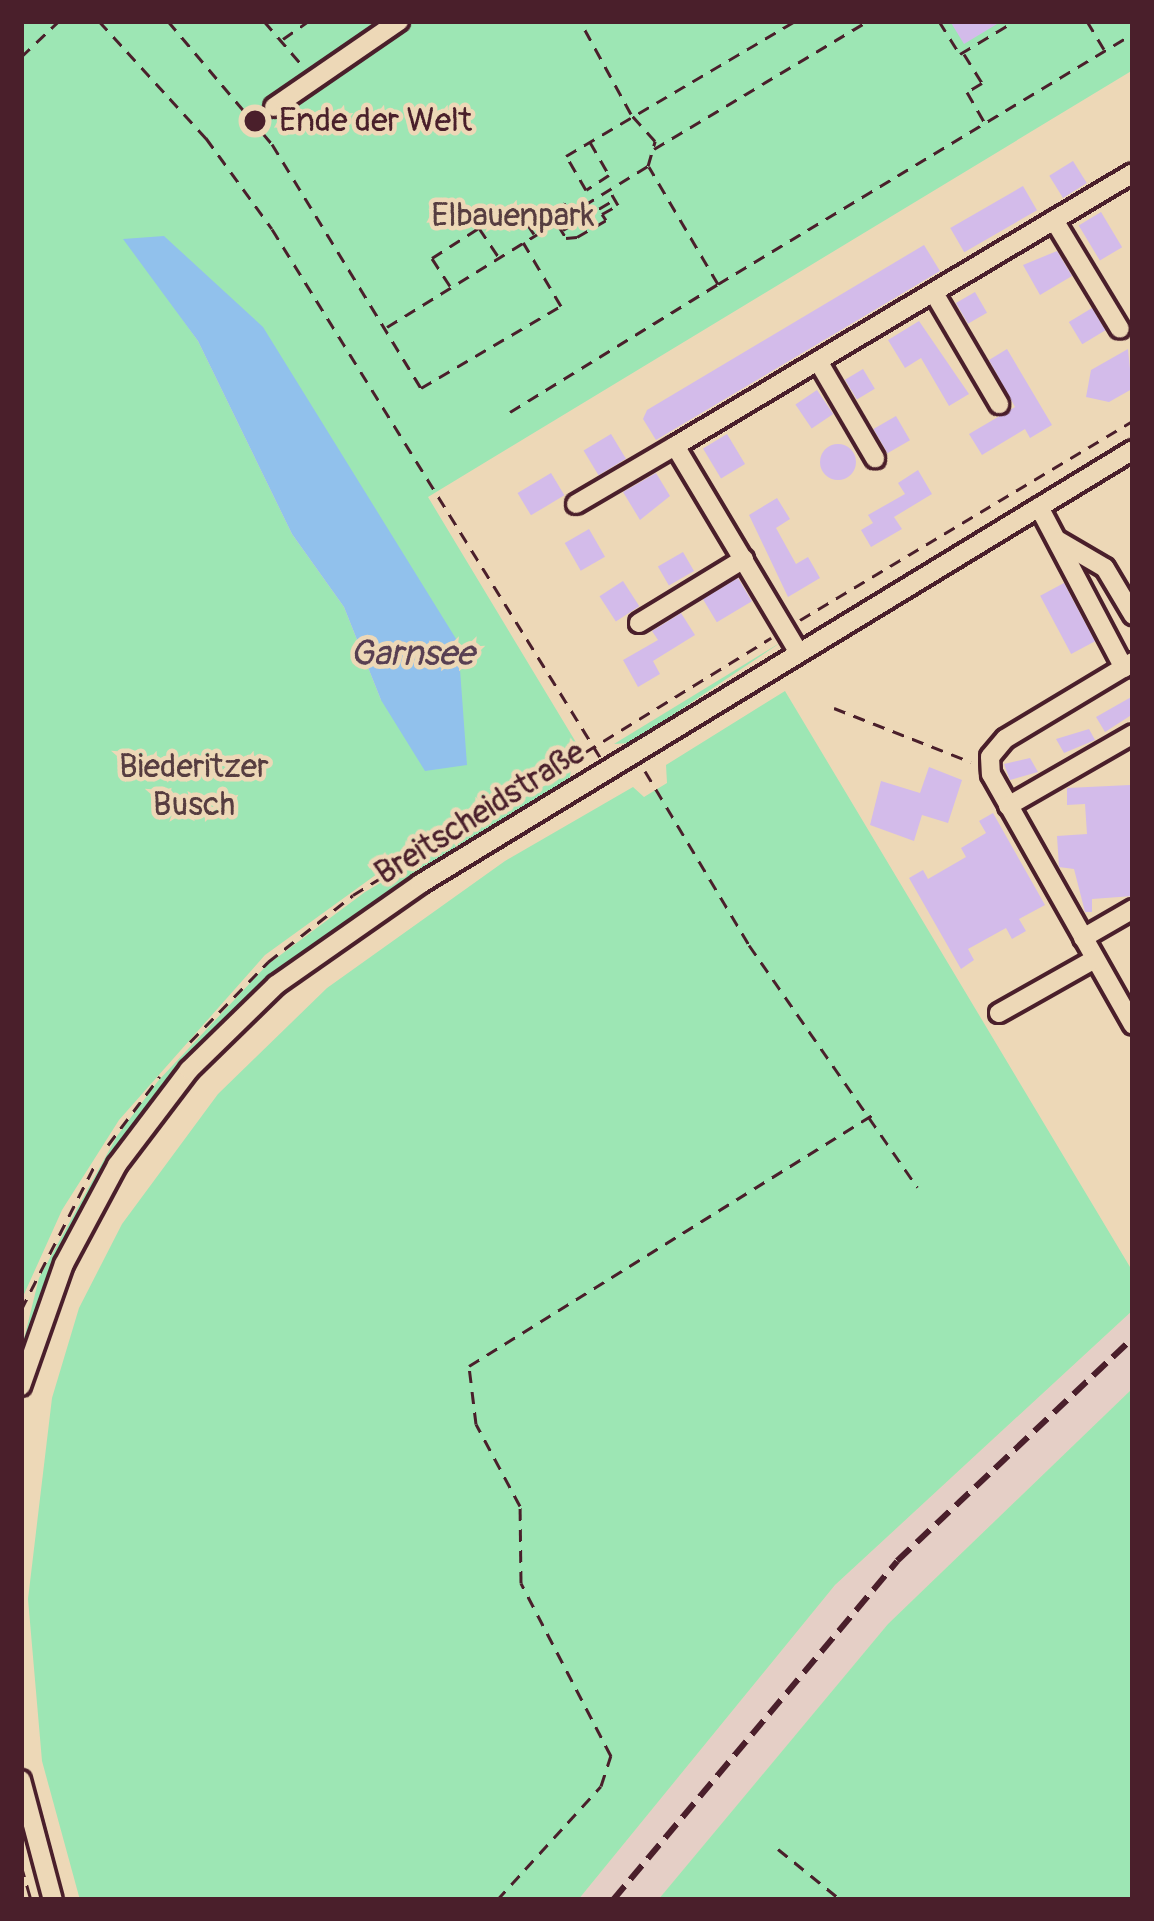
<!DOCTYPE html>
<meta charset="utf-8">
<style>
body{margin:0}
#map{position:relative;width:1154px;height:1921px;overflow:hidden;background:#edd8b7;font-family:Pangolin,sans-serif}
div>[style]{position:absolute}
.built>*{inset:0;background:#e5cfc6}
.green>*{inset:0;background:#9de6b4}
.water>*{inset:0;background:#91c1ec}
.building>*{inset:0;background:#d3bbea;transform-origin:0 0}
.round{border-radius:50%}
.path>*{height:3px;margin-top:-1.5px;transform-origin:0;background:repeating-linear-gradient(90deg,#4a1f2b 0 12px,transparent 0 21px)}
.roads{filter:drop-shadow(3px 0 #4a1f2b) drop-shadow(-3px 0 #4a1f2b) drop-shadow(0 3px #4a1f2b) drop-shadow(0 -3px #4a1f2b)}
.minor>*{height:18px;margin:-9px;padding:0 9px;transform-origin:9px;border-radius:9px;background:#edd8b7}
.rail>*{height:6px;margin-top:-3px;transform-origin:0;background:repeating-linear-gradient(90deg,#4a1f2b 0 18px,transparent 0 27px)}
.dots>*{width:33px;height:33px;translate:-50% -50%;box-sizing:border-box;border:6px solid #edd8b7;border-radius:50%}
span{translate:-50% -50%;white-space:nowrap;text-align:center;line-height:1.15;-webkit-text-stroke:9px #edd8b7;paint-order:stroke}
.poi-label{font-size:33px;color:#4a1f2b}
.left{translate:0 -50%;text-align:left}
.park-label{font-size:33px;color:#563d40}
.street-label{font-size:33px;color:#4a1f2b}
.water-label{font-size:36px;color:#583f52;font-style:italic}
.frame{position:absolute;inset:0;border:24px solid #4a1f2b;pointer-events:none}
</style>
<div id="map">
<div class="built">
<div style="clip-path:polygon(1133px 1310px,1133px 1388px,888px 1624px,658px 1900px,578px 1900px,835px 1585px)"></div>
</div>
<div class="green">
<div style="clip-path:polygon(evenodd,21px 21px,1133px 21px,1133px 70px,428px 497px,580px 749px,377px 874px,265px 955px,119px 1120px,62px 1210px,21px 1301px,21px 21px,125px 239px,458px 642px,381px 700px,344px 607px,292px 534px,198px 341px,125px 239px)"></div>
<div style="clip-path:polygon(783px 641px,631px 743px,614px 744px)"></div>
<div style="clip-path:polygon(785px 691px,1133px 1272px,1133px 1310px,835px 1585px,578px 1900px,80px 1900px,42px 1761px,28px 1599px,52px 1398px,79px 1308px,122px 1224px,218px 1094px,327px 988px,505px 861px,633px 787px,644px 797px,667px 783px,666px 765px)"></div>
<div style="clip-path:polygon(571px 770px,569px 782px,359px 913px,267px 981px,161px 1086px,83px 1205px,21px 1351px,39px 1278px,117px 1136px,158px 1081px,267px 965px,365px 892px)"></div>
<div style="clip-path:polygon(1133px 1388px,1133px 1900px,658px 1900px,888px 1624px)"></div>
</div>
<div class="water">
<div style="clip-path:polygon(164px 236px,263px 327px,458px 642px,467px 765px,425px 771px,381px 700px,344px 607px,292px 534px,198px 341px,123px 239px)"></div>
</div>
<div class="building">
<div style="clip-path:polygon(950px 21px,1002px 21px,964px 44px)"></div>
<div style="left:1073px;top:161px;width:26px;height:28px;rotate:58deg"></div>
<div style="left:1023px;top:186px;width:28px;height:84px;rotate:60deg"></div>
<div style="left:1101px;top:212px;width:41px;height:26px;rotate:59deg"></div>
<div style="clip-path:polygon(924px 245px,940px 271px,656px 440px,643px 419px,647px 410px)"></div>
<div style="clip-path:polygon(1057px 251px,1072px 276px,1040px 295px,1023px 265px)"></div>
<div style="left:975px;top:292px;width:24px;height:22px;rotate:60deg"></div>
<div style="left:1092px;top:308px;width:26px;height:27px;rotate:59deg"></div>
<div style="clip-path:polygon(919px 321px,969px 394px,949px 406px,921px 358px,905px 368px,888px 340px)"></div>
<div style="clip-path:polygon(1007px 349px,1052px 425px,1030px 438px,1025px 429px,982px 455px,969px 434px,1015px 407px,989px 360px)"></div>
<div style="clip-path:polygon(1128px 349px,1132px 389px,1109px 402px,1086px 397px,1091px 370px)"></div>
<div style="left:863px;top:369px;width:23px;height:21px;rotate:59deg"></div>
<div style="left:817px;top:390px;width:29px;height:26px;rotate:56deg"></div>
<div style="left:896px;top:416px;width:28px;height:26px;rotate:60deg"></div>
<div style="left:611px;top:434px;width:29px;height:32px;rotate:59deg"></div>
<div style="left:727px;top:434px;width:35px;height:28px;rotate:59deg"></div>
<div class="round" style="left:820px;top:444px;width:36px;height:36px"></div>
<div style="clip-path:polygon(918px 470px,932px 494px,894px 517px,902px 529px,871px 547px,861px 530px,873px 523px,868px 515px,905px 494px,898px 483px)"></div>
<div style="left:551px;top:473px;width:26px;height:39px;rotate:59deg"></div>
<div style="clip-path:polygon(656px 473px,670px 496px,640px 520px,623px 492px)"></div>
<div style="clip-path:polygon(777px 498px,790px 519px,776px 528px,796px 564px,808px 557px,820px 578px,788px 597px,749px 515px)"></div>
<div style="left:589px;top:529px;width:32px;height:28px;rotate:60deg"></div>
<div style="left:683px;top:552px;width:22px;height:29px;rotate:60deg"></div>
<div style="left:738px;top:578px;width:27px;height:41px;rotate:59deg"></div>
<div style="left:623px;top:581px;width:30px;height:28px;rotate:57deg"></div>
<div style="left:1064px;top:583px;width:66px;height:27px;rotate:62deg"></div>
<div style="clip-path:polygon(681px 613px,695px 635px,653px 661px,660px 674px,638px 687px,623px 660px,658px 640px,652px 631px)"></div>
<div style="clip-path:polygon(1133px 696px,1133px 714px,1105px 732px,1096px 717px)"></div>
<div style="clip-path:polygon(1089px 729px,1095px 740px,1064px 753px,1056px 739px)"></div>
<div style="clip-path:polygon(1030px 758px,1038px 772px,1010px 780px,1004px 764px)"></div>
<div style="clip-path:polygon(929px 767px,962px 780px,948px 823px,922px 815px,914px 841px,870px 825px,881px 781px,920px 793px)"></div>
<div style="clip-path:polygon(1130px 785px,1133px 896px,1092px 899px,1092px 912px,1085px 912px,1074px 869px,1059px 867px,1057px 836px,1087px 834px,1085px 804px,1067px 805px,1067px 788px)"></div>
<div style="clip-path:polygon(993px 813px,1045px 905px,1019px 919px,1026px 931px,1012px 939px,1006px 928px,968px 949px,974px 960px,961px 969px,909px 878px,923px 870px,928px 879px,966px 857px,961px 848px,986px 833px,979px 821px)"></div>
</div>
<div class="path">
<div style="left:99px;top:21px;width:159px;rotate:47.6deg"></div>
<div style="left:206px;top:138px;width:112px;rotate:54deg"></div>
<div style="left:272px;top:229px;width:622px;rotate:58.15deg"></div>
<div style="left:168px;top:21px;width:161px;rotate:49.8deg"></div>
<div style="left:272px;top:144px;width:286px;rotate:58.6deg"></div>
<div style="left:421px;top:388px;width:162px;rotate:-30.4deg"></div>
<div style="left:561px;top:306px;width:74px;rotate:-120.7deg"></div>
<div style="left:264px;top:21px;width:58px;rotate:49.2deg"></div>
<div style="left:939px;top:21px;width:39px;rotate:58deg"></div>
<div style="left:960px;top:54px;width:64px;rotate:-31deg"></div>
<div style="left:1087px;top:21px;width:33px;rotate:59deg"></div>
<div style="left:283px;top:39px;width:32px;rotate:-35deg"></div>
<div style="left:964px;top:54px;width:34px;rotate:58deg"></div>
<div style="left:982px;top:83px;width:17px;rotate:149deg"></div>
<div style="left:967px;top:92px;width:34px;rotate:60deg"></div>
<div style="left:21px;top:57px;width:52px;rotate:-43.5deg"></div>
<div style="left:590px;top:142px;width:38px;rotate:60deg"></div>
<div style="left:609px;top:175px;width:27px;rotate:147deg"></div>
<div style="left:586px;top:190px;width:39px;rotate:-120deg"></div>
<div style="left:566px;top:156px;width:266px;rotate:-30.5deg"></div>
<div style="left:654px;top:149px;width:249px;rotate:-30.9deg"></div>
<div style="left:558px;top:225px;width:15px;rotate:58deg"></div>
<div style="left:566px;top:238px;width:11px;rotate:-5deg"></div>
<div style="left:577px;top:237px;width:34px;rotate:-30deg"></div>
<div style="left:606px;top:220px;width:7px;rotate:-124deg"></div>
<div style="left:602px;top:214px;width:18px;rotate:-29deg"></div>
<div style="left:618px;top:205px;width:16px;rotate:-120deg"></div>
<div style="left:563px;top:230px;width:57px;rotate:-30.6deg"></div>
<div style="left:534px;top:234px;width:11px;rotate:-124deg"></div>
<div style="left:528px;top:225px;width:42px;rotate:-31.4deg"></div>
<div style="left:564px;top:203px;width:10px;rotate:61deg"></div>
<div style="left:718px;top:284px;width:484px;rotate:-31.1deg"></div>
<div style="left:450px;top:286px;width:33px;rotate:-123deg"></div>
<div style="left:432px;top:258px;width:56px;rotate:-32.6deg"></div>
<div style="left:479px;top:228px;width:34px;rotate:56deg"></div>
<div style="left:387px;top:327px;width:307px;rotate:-31.7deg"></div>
<div style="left:648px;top:166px;width:26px;rotate:-74deg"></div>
<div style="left:655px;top:141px;width:36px;rotate:-132deg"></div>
<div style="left:631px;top:114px;width:106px;rotate:-118.7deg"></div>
<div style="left:510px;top:412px;width:244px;rotate:-31.6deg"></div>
<div style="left:718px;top:284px;width:136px;rotate:-120.5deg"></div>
<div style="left:800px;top:620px;width:388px;rotate:-30.9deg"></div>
<div style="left:834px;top:708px;width:147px;rotate:21.5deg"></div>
<div style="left:645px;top:771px;width:203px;rotate:59.1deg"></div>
<div style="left:749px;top:945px;width:295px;rotate:55.2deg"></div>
<div style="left:190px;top:1042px;width:112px;rotate:-45.7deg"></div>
<div style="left:268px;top:962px;width:108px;rotate:-38.2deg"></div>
<div style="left:353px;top:895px;width:491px;rotate:-31.6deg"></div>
<div style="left:108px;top:1145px;width:86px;rotate:-53deg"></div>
<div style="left:21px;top:1310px;width:165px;rotate:-63deg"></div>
<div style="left:778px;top:1849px;width:81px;rotate:39deg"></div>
<div style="left:21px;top:1865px;width:36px;rotate:74deg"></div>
<div style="left:497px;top:1900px;width:154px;rotate:-47.6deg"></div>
<div style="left:601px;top:1786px;width:32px;rotate:-72deg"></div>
<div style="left:611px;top:1756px;width:195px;rotate:-117.5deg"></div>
<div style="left:521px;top:1583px;width:77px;rotate:-90.7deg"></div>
<div style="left:520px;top:1506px;width:93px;rotate:-118.2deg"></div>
<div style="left:476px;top:1424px;width:58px;rotate:-96.9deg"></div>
<div style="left:469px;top:1366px;width:475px;rotate:-31.9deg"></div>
</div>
<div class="roads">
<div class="minor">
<div style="left:274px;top:107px;width:152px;rotate:-34.5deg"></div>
<div style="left:1054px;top:220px;width:127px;rotate:58.8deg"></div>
<div style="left:934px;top:293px;width:129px;rotate:59.6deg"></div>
<div style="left:818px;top:361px;width:113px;rotate:59.6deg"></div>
<div style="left:576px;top:504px;width:115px;rotate:-30.4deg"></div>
<div style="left:1039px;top:507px;width:182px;rotate:62.2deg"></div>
<div style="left:1059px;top:541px;width:53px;rotate:30.4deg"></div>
<div style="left:1105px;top:568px;width:55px;rotate:59.2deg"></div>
<div style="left:639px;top:623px;width:123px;rotate:-31.4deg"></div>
<div style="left:799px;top:653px;width:241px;rotate:-120.9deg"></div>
<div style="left:675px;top:446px;width:533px;rotate:-30.8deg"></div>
<div style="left:1133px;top:662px;width:149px;rotate:149deg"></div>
<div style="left:1005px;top:739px;width:23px;rotate:130deg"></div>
<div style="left:990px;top:757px;width:17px;rotate:87deg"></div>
<div style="left:991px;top:774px;width:288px;rotate:60.5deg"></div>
<div style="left:1008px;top:806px;width:144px;rotate:-29.9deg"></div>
<div style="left:1083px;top:938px;width:58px;rotate:-30.1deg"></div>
<div style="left:999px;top:1013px;width:110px;rotate:-29.4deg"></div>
<div style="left:21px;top:1386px;width:129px;rotate:-70.6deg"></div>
<div style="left:64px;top:1264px;width:112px;rotate:-61.8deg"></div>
<div style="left:117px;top:1165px;width:119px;rotate:-52.8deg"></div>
<div style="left:189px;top:1070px;width:122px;rotate:-44.3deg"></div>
<div style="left:276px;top:985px;width:176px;rotate:-35deg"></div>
<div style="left:420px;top:884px;width:835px;rotate:-31.33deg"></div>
<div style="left:21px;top:1780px;width:124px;rotate:75.1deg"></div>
</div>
</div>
<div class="rail">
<div style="left:613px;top:1900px;width:442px;rotate:-50deg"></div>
<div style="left:897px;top:1561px;width:325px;rotate:-43.4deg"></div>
</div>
<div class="dots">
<div style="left:255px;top:121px;background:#4a1f2b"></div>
</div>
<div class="poi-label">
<span class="left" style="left:279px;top:121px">Ende der Welt</span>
</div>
<div class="park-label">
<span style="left:513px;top:216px">Elbauenpark</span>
<span style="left:194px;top:786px">Biederitzer<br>Busch</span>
</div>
<div class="street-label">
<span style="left:480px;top:813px;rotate:-32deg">Breitscheidstraße</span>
</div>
<div class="water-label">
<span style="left:412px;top:654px">Garnsee</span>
</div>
<div class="frame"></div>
</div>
